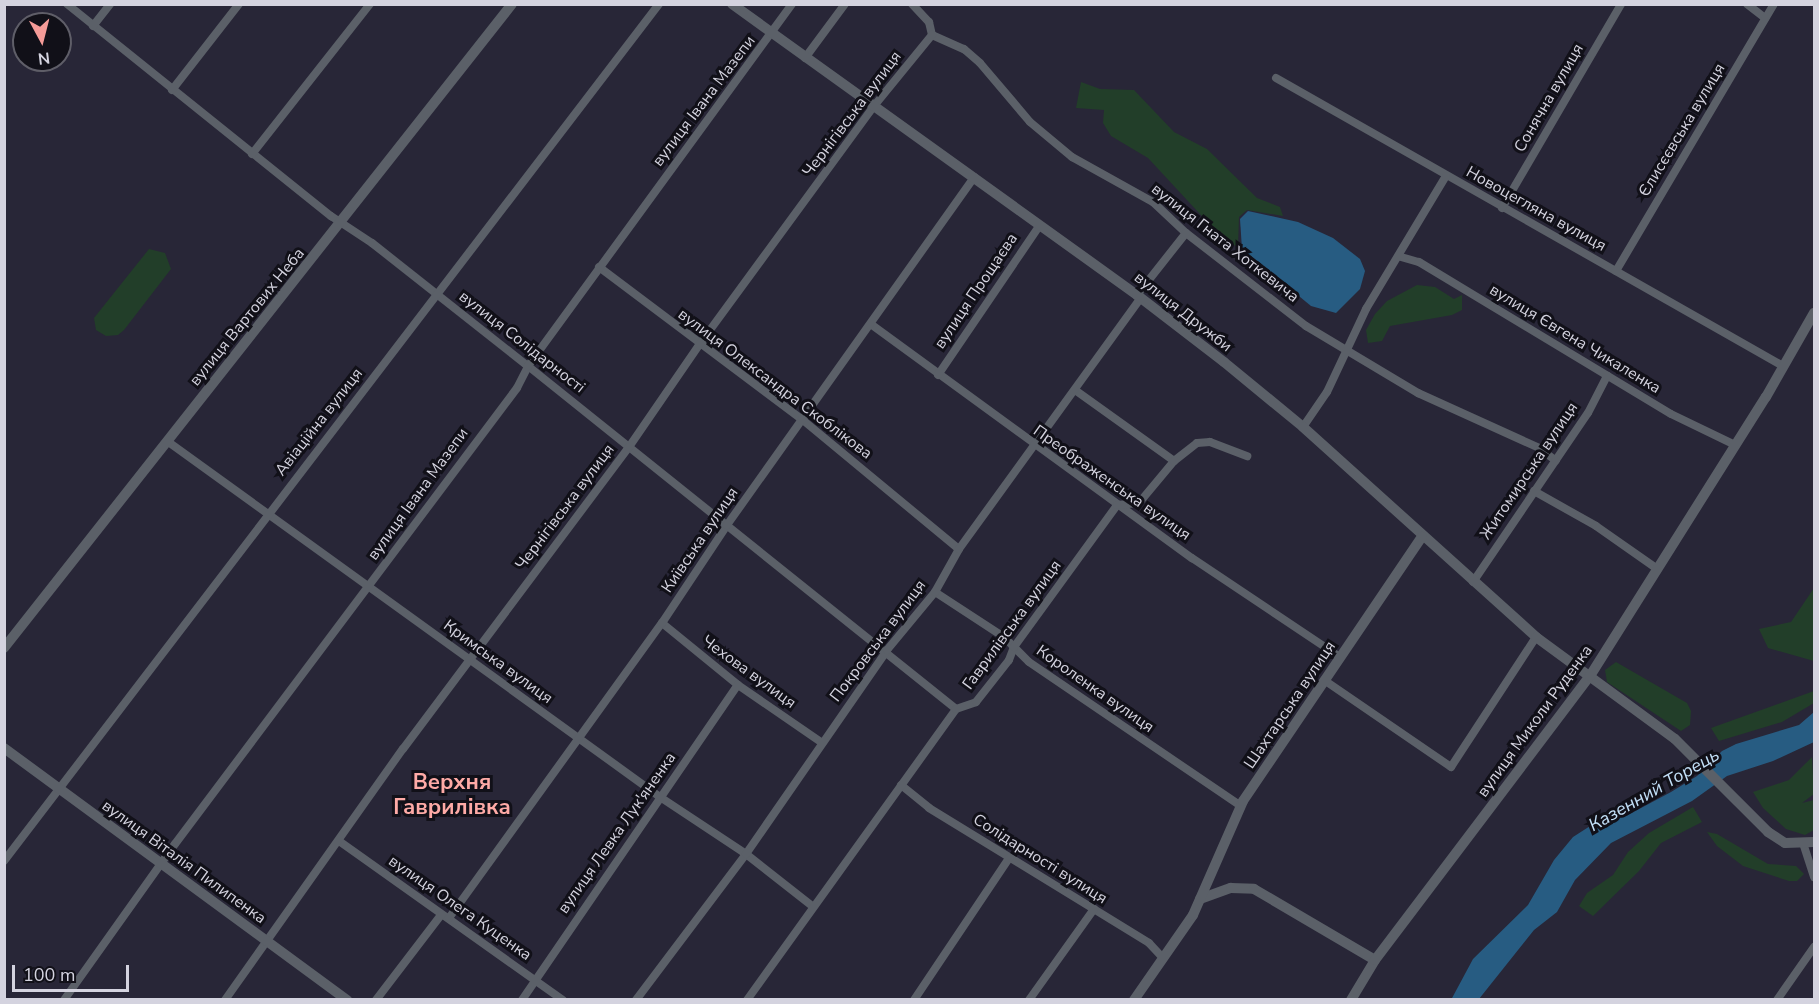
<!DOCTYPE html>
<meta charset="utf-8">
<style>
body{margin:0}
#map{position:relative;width:1819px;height:1004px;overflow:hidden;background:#282637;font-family:"Nunito Sans",sans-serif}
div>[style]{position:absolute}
.green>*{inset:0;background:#223e29}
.water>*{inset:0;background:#275c82}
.minor>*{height:8px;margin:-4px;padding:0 4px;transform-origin:4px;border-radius:4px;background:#5b6068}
.tertiary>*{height:10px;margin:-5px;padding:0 5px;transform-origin:5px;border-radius:5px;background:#5b6068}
span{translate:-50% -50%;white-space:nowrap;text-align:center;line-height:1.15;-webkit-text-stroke:6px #111018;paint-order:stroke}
.street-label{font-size:16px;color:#d4d3df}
.water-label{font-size:18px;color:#c3e0f8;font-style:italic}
.district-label{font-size:22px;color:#feaaa6;font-weight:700}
.frame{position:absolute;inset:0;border:6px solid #d4d3df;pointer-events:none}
.north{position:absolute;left:12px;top:12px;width:60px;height:60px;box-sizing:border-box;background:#111018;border:2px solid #5f5e68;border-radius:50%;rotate:173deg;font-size:16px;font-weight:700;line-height:24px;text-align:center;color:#d4d3df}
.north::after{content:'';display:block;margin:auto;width:21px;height:27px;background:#f59b98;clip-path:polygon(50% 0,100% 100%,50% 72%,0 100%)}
.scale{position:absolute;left:12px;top:965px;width:117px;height:27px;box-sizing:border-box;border:3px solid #d4d3df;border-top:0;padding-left:8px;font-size:18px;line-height:21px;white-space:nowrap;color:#d4d3df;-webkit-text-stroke:4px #111018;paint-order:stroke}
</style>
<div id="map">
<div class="green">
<div style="clip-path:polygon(1081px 82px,1100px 89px,1134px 90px,1174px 132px,1207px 149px,1257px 198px,1280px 207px,1283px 216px,1247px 210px,1239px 217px,1238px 248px,1212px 227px,1148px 158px,1111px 136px,1103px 123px,1104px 110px,1076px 108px)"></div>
<div style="clip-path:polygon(149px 249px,165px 253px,171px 269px,124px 330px,118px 335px,106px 336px,96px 330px,94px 318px)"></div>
<div style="clip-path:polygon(1417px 285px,1435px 287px,1454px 299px,1462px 295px,1462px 310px,1452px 315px,1390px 326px,1382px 341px,1368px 343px,1366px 330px,1375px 314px,1387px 301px)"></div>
<div style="clip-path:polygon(1814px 588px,1814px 661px,1768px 648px,1759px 629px,1791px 622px)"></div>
<div style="clip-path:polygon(1616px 662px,1687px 703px,1691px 711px,1690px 725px,1681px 731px,1607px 682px,1605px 670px)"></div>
<div style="clip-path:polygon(1814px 691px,1814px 703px,1782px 722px,1719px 741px,1711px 728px)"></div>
<div style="clip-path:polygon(1812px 757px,1814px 794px,1802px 803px,1814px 800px,1814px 830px,1805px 835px,1786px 829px,1763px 808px,1753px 792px,1789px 780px)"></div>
<div style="clip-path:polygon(1693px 807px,1702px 822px,1661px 843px,1639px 871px,1593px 916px,1579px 906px,1587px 893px,1613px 875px,1628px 852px,1649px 833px)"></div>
<div style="clip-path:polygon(1707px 832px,1717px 834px,1768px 864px,1796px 866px,1804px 874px,1797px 881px,1789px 881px,1743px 866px,1717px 846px)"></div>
</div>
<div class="water">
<div style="clip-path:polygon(1248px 211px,1298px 222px,1333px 238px,1360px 259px,1365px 271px,1360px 289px,1336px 313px,1311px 306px,1242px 249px,1240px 219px)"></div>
<div style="clip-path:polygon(1814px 712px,1814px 742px,1773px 761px,1727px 776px,1692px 801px,1611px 843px,1575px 880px,1557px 912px,1534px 930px,1479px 999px,1451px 1000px,1473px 959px,1528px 905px,1554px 860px,1573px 837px,1612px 812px,1626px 816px,1671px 792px,1697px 776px,1722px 751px,1736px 744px,1799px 725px)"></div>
</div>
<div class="minor">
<div style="left:67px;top:4px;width:339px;rotate:38.8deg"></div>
<div style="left:331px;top:216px;width:49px;rotate:33.4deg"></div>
<div style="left:372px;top:243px;width:199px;rotate:38.3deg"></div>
<div style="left:528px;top:366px;width:548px;rotate:38.71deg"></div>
<div style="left:912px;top:4px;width:25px;rotate:47deg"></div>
<div style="left:929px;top:22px;width:13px;rotate:77deg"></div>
<div style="left:932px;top:35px;width:35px;rotate:24deg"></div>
<div style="left:964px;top:49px;width:21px;rotate:41deg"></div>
<div style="left:980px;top:63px;width:77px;rotate:49.7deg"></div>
<div style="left:1030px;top:122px;width:55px;rotate:39.8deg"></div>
<div style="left:1072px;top:157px;width:93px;rotate:29.1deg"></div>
<div style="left:1153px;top:202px;width:45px;rotate:43.2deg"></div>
<div style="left:1186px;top:233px;width:152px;rotate:37.8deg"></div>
<div style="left:1306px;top:326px;width:131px;rotate:30.9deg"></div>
<div style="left:1418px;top:393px;width:133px;rotate:24.4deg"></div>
<div style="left:1539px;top:448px;width:21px;rotate:37deg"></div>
<div style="left:1747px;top:4px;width:23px;rotate:38deg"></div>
<div style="left:93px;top:26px;width:28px;rotate:-52deg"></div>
<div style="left:805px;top:58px;width:67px;rotate:-53.5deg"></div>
<div style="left:1276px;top:78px;width:583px;rotate:29.6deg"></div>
<div style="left:172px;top:90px;width:109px;rotate:-52.1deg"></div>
<div style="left:252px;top:154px;width:191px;rotate:-51.8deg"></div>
<div style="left:1502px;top:208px;width:236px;rotate:-59.7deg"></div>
<div style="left:1401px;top:257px;width:19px;rotate:16deg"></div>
<div style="left:1419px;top:262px;width:294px;rotate:31.1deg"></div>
<div style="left:1671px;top:414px;width:71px;rotate:25.8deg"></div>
<div style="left:599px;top:267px;width:256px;rotate:36.9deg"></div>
<div style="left:804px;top:421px;width:201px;rotate:39.6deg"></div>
<div style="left:1616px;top:271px;width:310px;rotate:-59.4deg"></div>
<div style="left:1137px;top:295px;width:79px;rotate:-51.7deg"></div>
<div style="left:872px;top:325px;width:396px;rotate:36.1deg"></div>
<div style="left:1192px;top:558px;width:178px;rotate:33.8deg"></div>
<div style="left:938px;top:375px;width:181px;rotate:-55.8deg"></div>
<div style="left:1075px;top:390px;width:122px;rotate:35.6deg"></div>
<div style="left:1303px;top:427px;width:42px;rotate:-55.6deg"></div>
<div style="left:1327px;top:392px;width:92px;rotate:-64.8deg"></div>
<div style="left:1366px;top:309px;width:155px;rotate:-59deg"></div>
<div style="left:167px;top:441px;width:608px;rotate:35.83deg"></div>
<div style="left:660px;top:797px;width:103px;rotate:33.5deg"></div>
<div style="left:746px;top:854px;width:84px;rotate:38.2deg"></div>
<div style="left:1534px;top:491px;width:71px;rotate:29.4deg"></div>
<div style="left:1596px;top:526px;width:73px;rotate:35deg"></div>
<div style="left:1473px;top:582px;width:204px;rotate:-55.8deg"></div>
<div style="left:1588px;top:413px;width:42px;rotate:-62.8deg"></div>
<div style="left:935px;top:592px;width:82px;rotate:33.1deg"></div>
<div style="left:1004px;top:637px;width:35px;rotate:45deg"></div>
<div style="left:1029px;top:662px;width:256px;rotate:34.2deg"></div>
<div style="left:662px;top:623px;width:98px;rotate:39.2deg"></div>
<div style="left:738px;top:685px;width:101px;rotate:34.5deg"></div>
<div style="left:1324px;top:680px;width:154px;rotate:34.4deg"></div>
<div style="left:1451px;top:767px;width:155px;rotate:-56.8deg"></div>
<div style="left:901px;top:785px;width:36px;rotate:39deg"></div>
<div style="left:929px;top:808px;width:258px;rotate:31.5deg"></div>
<div style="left:1149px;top:943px;width:21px;rotate:47deg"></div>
<div style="left:339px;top:841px;width:275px;rotate:35.4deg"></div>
<div style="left:1803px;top:843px;width:36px;rotate:72deg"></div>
<div style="left:4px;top:861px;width:1079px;rotate:-52.61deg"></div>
<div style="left:449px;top:918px;width:364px;rotate:-54.2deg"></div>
<div style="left:662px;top:623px;width:118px;rotate:-56.4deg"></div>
<div style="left:727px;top:525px;width:427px;rotate:-54.6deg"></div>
<div style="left:64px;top:1000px;width:191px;rotate:-54.6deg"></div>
<div style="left:175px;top:844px;width:570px;rotate:-53.13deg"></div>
<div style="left:517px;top:388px;width:25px;rotate:-63deg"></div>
<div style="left:528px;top:366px;width:448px;rotate:-53.9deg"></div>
<div style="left:225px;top:1000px;width:308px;rotate:-54.7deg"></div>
<div style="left:403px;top:749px;width:377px;rotate:-53.2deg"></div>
<div style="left:629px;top:447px;width:124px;rotate:-55.5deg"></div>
<div style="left:699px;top:345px;width:296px;rotate:-53.8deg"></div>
<div style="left:874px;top:106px;width:92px;rotate:-50.8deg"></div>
<div style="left:376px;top:1000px;width:107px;rotate:-52.6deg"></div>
<div style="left:522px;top:1000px;width:382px;rotate:-55.6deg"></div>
<div style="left:636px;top:1000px;width:183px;rotate:-53deg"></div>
<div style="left:746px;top:854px;width:248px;rotate:-55.3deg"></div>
<div style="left:887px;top:650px;width:75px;rotate:-50.4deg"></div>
<div style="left:935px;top:592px;width:49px;rotate:-60.8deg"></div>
<div style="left:959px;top:549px;width:310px;rotate:-54.1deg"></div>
<div style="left:747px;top:1000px;width:358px;rotate:-54.3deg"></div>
<div style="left:956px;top:709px;width:21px;rotate:-19deg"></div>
<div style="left:976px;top:702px;width:53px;rotate:-51.8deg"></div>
<div style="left:1009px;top:660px;width:14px;rotate:-69deg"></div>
<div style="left:1014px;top:647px;width:175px;rotate:-54deg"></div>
<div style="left:1117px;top:505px;width:22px;rotate:-5deg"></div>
<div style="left:1139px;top:503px;width:55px;rotate:-50.2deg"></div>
<div style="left:1174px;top:461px;width:29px;rotate:-38deg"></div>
<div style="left:1197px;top:443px;width:13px;rotate:-4deg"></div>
<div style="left:1210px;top:442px;width:40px;rotate:21deg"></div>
<div style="left:914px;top:1000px;width:171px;rotate:-56.2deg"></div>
<div style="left:1029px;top:1000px;width:112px;rotate:-54.5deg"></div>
<div style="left:1777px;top:1000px;width:65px;rotate:-55.1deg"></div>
</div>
<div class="tertiary">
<div style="left:732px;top:4px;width:499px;rotate:35.7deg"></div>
<div style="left:1137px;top:295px;width:110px;rotate:37.6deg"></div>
<div style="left:1224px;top:362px;width:102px;rotate:39.4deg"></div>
<div style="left:1303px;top:427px;width:314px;rotate:42deg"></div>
<div style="left:1536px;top:637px;width:172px;rotate:36.3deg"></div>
<div style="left:1675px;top:739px;width:132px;rotate:45deg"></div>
<div style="left:1768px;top:832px;width:20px;rotate:33deg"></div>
<div style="left:1785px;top:843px;width:29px;rotate:-2deg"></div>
<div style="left:4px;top:648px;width:820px;rotate:-51.73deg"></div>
<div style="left:4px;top:748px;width:426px;rotate:36.3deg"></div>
<div style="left:1200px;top:899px;width:33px;rotate:-20deg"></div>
<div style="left:1231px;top:888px;width:23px;rotate:2deg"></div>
<div style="left:1254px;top:889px;width:140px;rotate:30.4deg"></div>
<div style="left:1134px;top:1000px;width:103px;rotate:-55.2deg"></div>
<div style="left:1193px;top:915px;width:124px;rotate:-66.3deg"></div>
<div style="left:1243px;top:801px;width:319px;rotate:-55.9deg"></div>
<div style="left:1351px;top:1000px;width:47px;rotate:-59deg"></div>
<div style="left:1375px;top:960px;width:356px;rotate:-52.9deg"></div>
<div style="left:1590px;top:676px;width:330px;rotate:-57.8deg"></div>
<div style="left:1766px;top:397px;width:97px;rotate:-60.3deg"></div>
</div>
<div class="street-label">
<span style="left:1549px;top:98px;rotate:-60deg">Сонячна вулиця</span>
<span style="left:704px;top:101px;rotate:-53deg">вулиця Івана Мазепи</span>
<span style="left:852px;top:114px;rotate:-53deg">Чернігівська вулиця</span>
<span style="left:1682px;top:130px;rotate:-59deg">Єлисєєвська вулиця</span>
<span style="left:1536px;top:209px;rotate:29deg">Новоцегляна вулиця</span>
<span style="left:1225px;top:243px;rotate:38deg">вулиця Гната Хоткевича</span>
<span style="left:976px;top:291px;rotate:-56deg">вулиця Прощаєва</span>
<span style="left:1183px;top:312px;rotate:38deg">вулиця Дружби</span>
<span style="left:247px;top:317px;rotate:-51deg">вулиця Вартових Неба</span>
<span style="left:1575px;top:339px;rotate:31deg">вулиця Євгена Чикаленка</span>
<span style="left:522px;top:342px;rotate:38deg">вулиця Солідарності</span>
<span style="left:775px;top:384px;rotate:37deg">вулиця Олександра Скоблікова</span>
<span style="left:319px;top:422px;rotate:-52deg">Авіаційна вулиця</span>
<span style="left:1529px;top:471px;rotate:-56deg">Житомирська вулиця</span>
<span style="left:1112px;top:483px;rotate:35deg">Преображенська вулиця</span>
<span style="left:418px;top:494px;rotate:-54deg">вулиця Івана Мазепи</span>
<span style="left:565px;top:507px;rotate:-53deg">Чернігівська вулиця</span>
<span style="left:700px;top:540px;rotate:-56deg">Київська вулиця</span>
<span style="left:1012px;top:625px;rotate:-54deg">Гаврилівська вулиця</span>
<span style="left:878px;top:641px;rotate:-53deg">Покровська вулиця</span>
<span style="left:498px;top:662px;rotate:36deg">Кримська вулиця</span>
<span style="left:749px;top:672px;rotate:36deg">Чехова вулиця</span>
<span style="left:1095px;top:689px;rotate:35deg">Короленка вулиця</span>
<span style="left:1290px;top:705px;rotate:-56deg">Шахтарська вулиця</span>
<span style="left:1535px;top:721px;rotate:-54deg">вулиця Миколи Руденка</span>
<span style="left:617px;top:833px;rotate:-55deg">вулиця Левка Лук'яненка</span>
<span style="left:1040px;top:859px;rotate:32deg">Солідарності вулиця</span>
<span style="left:184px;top:862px;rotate:36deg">вулиця Віталія Пилипенка</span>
<span style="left:460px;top:908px;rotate:35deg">вулиця Олега Куценка</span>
</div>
<div class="water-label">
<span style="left:1654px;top:790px;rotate:-30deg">Казенний Торець</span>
</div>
<div class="district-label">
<span style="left:452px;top:795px">Верхня<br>Гаврилівка</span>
</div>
<div class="frame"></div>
<div class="north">N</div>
<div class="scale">100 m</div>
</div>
